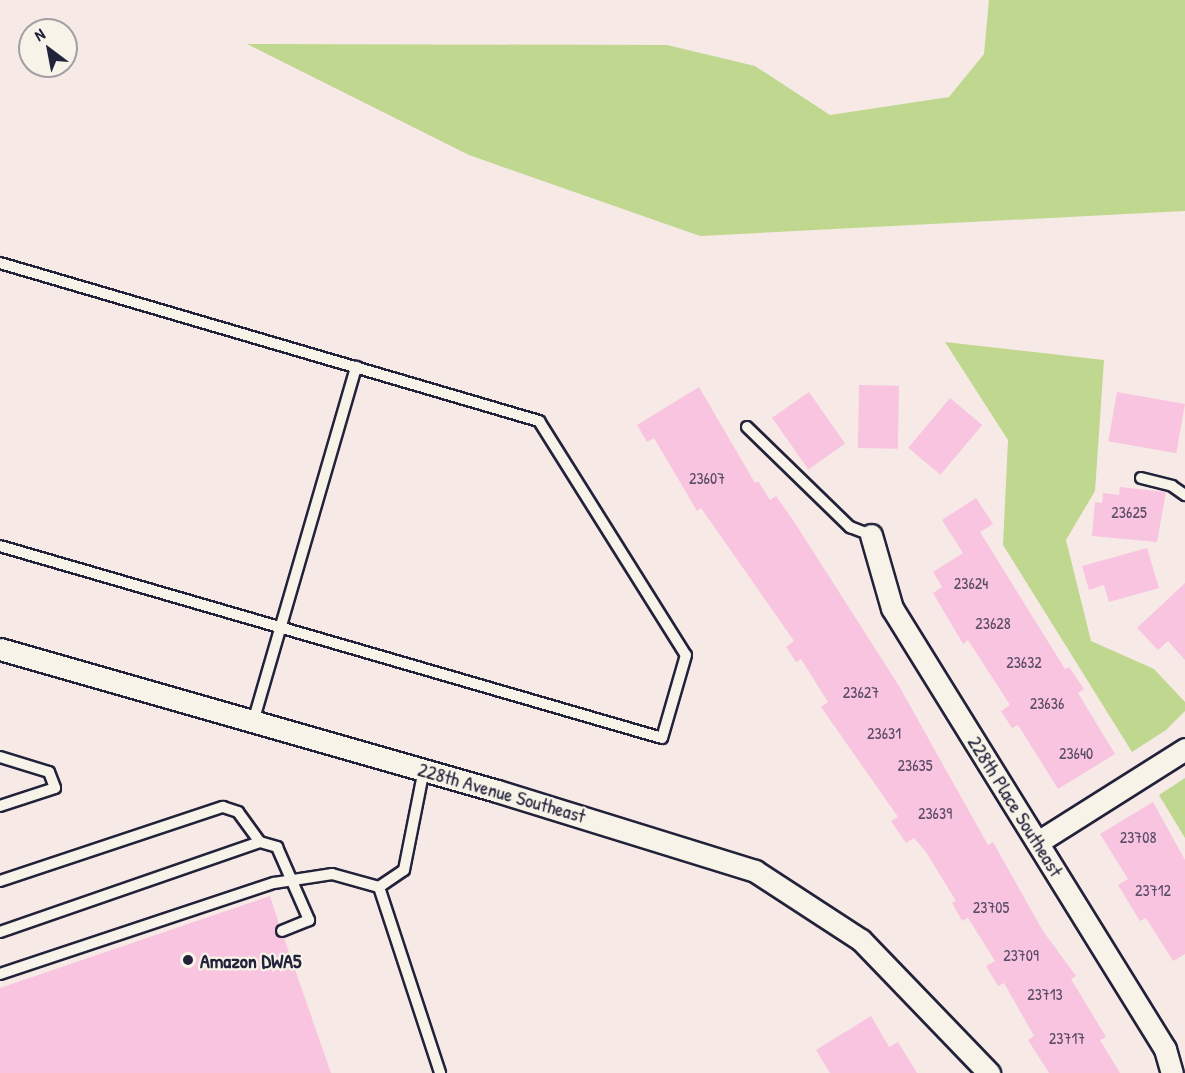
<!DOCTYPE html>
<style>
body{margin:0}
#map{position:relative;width:1185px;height:1073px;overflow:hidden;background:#f7eae6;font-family:"Patrick Hand",sans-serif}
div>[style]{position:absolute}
.green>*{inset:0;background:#bfd78e}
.building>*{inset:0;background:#f8c4e0;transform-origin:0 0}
.roads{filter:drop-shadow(2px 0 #22223b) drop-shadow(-2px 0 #22223b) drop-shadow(0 2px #22223b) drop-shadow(0 -2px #22223b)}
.service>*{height:10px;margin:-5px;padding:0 5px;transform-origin:5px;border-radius:5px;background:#f7f3e8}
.minor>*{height:21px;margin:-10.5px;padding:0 10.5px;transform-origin:10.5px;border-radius:10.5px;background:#f7f3e8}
.dots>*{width:16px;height:16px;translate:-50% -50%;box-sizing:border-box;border:3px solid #f7f3e8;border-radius:50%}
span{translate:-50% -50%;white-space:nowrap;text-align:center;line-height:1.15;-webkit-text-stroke:4.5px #f7f3e8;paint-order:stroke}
.number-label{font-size:16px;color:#584a64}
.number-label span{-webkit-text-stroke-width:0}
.street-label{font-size:20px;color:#22223b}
.poi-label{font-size:20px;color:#22223b;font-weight:700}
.left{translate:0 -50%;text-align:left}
.north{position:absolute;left:18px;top:18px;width:60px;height:60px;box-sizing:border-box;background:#f7f3e8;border:2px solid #a29fa3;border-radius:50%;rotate:328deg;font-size:16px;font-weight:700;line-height:24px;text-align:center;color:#22223b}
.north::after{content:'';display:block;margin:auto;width:21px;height:27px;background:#22223b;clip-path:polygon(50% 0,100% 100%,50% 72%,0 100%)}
</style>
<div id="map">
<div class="green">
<div style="clip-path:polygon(989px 0,1185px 0,1185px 211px,700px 236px,469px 155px,247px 44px,667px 45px,755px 66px,830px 115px,949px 97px,984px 54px)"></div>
<div style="clip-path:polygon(945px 342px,1104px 360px,1095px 491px,1066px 540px,1091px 641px,1154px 669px,1185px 702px,1185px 711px,1166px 730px,1132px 752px,1003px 545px,1008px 440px)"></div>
<div style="clip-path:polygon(1185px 778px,1185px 838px,1159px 795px)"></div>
</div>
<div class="building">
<div style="left:859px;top:385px;width:40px;height:63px;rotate:1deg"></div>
<div style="clip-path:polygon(699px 387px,755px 483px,758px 481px,770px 500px,776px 496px,793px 520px,899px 686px,988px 845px,993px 842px,1043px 931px,1076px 976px,1071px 979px,1106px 1037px,1100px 1040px,1120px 1073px,1049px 1073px,1028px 1040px,1034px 1036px,1004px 983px,998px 986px,986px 966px,995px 961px,968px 918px,962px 921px,952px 903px,956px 901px,926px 852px,914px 838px,906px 843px,891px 821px,898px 817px,821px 707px,828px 702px,801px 659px,796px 662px,786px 647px,794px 641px,701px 508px,697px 511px,654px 438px,647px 442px,637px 425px)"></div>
<div style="left:809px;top:392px;width:63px;height:45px;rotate:55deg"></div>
<div style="left:1117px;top:392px;width:69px;height:50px;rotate:10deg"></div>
<div style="left:950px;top:398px;width:42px;height:65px;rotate:40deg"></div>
<div style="clip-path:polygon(1120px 487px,1166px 492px,1157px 542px,1092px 536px,1095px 502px,1102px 503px,1103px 493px,1119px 495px)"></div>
<div style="clip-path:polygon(976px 498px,993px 524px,980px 532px,1065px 669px,1069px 667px,1084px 689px,1078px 693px,1115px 754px,1058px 789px,1018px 725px,1012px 728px,1001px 711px,1010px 705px,968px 640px,963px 644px,933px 593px,942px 587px,933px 572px,963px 553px,942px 520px)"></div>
<div style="clip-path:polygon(1147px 548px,1159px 588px,1109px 602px,1104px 585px,1089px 590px,1082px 566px)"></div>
<div style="clip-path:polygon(1185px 583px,1185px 660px,1168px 641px,1158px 650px,1137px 628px)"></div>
<div style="clip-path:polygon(1153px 802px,1185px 860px,1185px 954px,1173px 961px,1146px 918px,1140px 921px,1118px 885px,1128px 879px,1100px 834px)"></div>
<div style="clip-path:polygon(270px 896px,279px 924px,275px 933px,284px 938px,331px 1073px,0 1073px,0 988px)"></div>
<div style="clip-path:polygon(871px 1016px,889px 1047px,898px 1042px,917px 1073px,830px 1073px,816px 1050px)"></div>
</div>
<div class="roads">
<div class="service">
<div style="left:0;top:263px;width:562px;rotate:16.34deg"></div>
<div style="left:539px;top:421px;width:276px;rotate:57.9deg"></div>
<div style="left:686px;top:655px;width:86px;rotate:106.1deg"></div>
<div style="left:662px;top:738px;width:689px;rotate:-163.83deg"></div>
<div style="left:747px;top:427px;width:144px;rotate:44.2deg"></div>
<div style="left:850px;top:527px;width:22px;rotate:21deg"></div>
<div style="left:1141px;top:478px;width:32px;rotate:14deg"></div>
<div style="left:1172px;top:486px;width:16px;rotate:35deg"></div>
<div style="left:253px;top:722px;width:370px;rotate:-73.8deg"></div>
<div style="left:0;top:757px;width:51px;rotate:17deg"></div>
<div style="left:49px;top:772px;width:17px;rotate:69deg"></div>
<div style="left:55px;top:788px;width:58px;rotate:161.9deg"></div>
<div style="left:0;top:881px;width:235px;rotate:-18.4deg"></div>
<div style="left:223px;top:807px;width:16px;rotate:18deg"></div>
<div style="left:238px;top:812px;width:37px;rotate:54deg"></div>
<div style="left:379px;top:887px;width:196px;rotate:71.8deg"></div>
<div style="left:0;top:932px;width:275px;rotate:-19.1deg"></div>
<div style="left:260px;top:842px;width:18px;rotate:16deg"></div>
<div style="left:277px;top:847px;width:80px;rotate:66.3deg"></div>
<div style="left:309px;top:920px;width:29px;rotate:158deg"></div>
<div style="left:0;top:974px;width:289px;rotate:-18.4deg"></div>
<div style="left:274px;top:883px;width:59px;rotate:-8.8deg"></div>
<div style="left:332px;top:874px;width:49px;rotate:15.5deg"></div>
<div style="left:379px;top:887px;width:30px;rotate:-34deg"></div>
<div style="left:404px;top:870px;width:103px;rotate:-78.8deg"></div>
</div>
<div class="minor">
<div style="left:871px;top:535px;width:76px;rotate:74deg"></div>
<div style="left:892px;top:608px;width:519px;rotate:58.24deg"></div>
<div style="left:1165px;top:1049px;width:25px;rotate:74deg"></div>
<div style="left:0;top:649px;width:517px;rotate:15.95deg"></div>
<div style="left:497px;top:791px;width:270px;rotate:17.2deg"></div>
<div style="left:755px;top:871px;width:126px;rotate:33.1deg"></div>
<div style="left:861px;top:940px;width:185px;rotate:46.1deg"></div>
<div style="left:1038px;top:842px;width:174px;rotate:-32.3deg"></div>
</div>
</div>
<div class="dots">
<div style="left:188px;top:960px;background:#22223b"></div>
</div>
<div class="number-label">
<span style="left:707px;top:478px">23607</span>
<span style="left:1129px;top:512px">23625</span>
<span style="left:971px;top:583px">23624</span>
<span style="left:993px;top:623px">23628</span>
<span style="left:1024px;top:662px">23632</span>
<span style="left:861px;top:692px">23627</span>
<span style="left:1047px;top:703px">23636</span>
<span style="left:884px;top:733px">23631</span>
<span style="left:1076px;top:753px">23640</span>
<span style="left:915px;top:765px">23635</span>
<span style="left:935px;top:813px">23639</span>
<span style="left:1138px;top:837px">23708</span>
<span style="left:1153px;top:890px">23712</span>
<span style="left:991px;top:907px">23705</span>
<span style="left:1021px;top:955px">23709</span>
<span style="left:1045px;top:994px">23713</span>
<span style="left:1067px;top:1038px">23717</span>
</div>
<div class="street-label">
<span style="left:502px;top:792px;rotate:16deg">228th Avenue Southeast</span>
<span style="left:1016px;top:806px;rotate:58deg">228th Place Southeast</span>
</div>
<div class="poi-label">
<span class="left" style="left:200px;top:960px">Amazon DWA5</span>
</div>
<div class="north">N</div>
</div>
